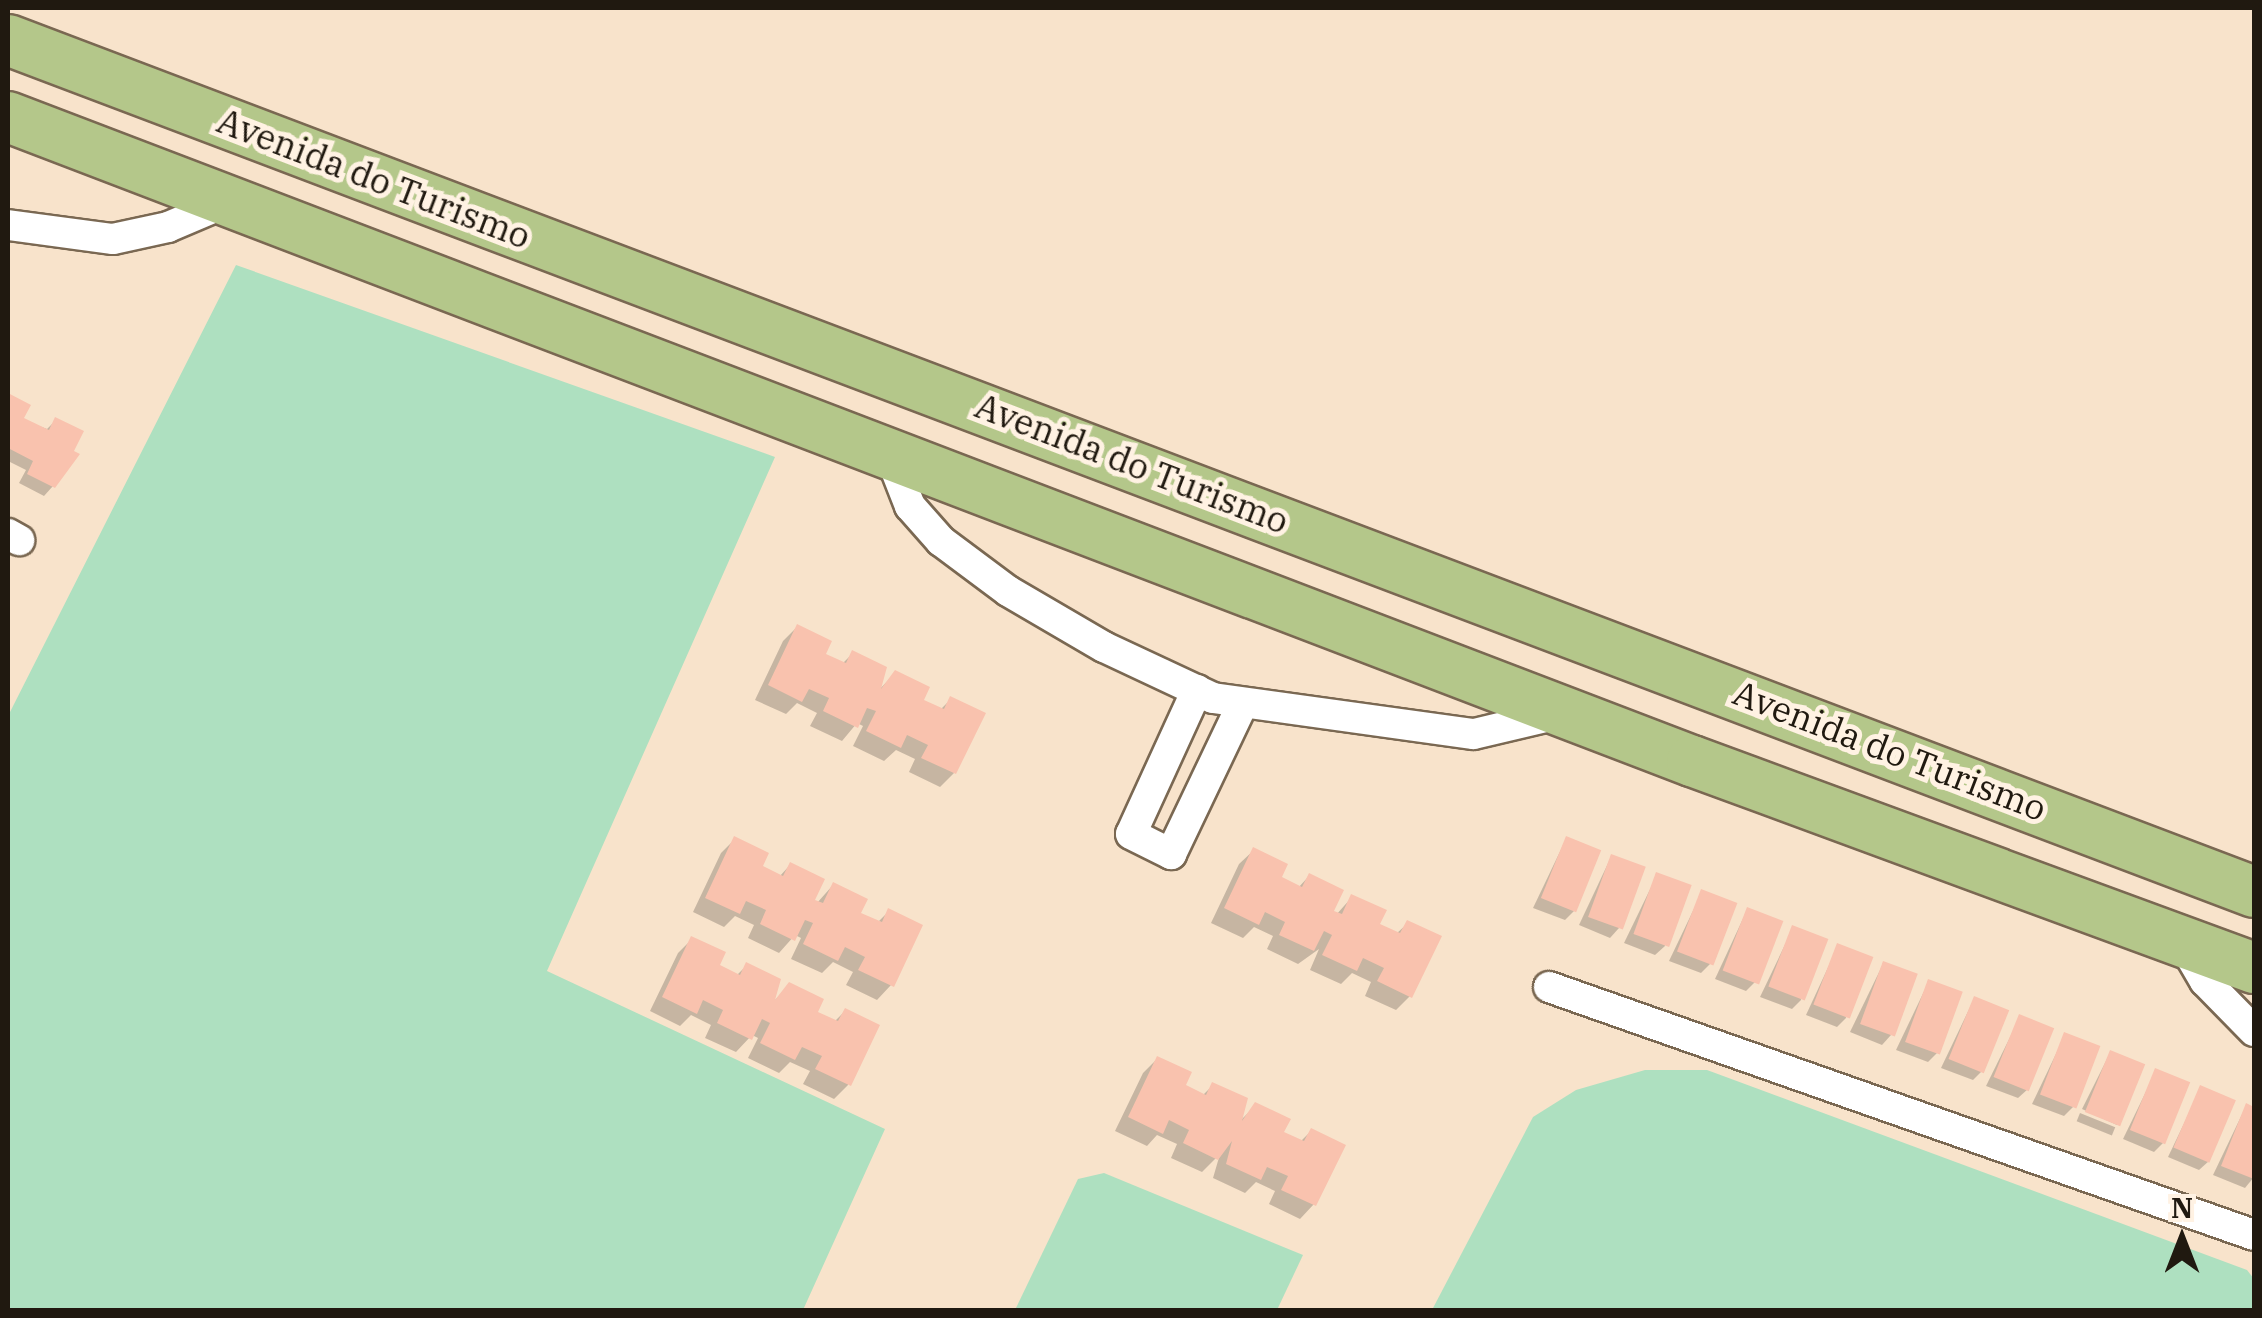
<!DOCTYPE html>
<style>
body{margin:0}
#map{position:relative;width:2262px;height:1318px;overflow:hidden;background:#f8e3cb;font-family:"IBM Plex Serif",serif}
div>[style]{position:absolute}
.green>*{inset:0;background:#aee0c0}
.shadow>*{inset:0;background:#0003;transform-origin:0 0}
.building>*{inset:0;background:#f9c2ae;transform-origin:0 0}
.roads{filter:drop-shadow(2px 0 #7a6852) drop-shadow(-2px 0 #7a6852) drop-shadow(0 2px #7a6852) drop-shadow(0 -2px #7a6852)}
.minor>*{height:30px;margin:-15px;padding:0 15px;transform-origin:15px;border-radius:15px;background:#fff}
.trunk>*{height:50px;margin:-25px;padding:0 25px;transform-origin:25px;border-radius:25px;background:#b4c78a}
span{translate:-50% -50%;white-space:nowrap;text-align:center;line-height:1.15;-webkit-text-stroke:10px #fff2e3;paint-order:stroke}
.street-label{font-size:35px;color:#201910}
.frame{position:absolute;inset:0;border:10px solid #201910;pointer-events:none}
.north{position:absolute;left:2132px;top:1188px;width:100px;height:100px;-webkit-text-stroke:8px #fff2e3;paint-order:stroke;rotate:0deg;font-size:28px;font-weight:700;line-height:40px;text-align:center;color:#201910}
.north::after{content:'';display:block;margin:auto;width:35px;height:45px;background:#201910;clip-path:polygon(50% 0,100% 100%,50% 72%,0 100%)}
</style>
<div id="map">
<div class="green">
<div style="clip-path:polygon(236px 265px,775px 457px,547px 971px,885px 1129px,803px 1310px,8px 1310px,8px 716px)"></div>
<div style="clip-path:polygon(1645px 1070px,1707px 1070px,2247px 1270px,2254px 1279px,2254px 1310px,1432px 1310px,1533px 1117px,1576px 1090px)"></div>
<div style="clip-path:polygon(1104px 1173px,1303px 1255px,1277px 1310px,1015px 1310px,1078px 1179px)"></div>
</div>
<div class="shadow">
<div style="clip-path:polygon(8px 396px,28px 406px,21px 419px,47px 429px,56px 420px,53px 486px,44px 496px,19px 483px,26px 470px,8px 461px)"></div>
<div style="clip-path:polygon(797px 627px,822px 655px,842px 664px,853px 653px,878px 691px,895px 673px,921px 701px,940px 710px,951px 699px,954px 773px,940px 787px,909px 772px,915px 759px,896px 750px,884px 761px,853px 746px,863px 726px,857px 723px,842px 741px,810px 726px,817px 713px,797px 703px,786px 714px,755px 700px,783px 641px)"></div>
<div style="clip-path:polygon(735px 839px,759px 867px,779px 877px,790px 865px,811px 901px,817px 903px,833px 885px,858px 914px,877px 923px,889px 911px,891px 985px,877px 1000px,846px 985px,853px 972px,833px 962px,822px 973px,791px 959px,801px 938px,795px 935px,779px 953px,748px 938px,754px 925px,735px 916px,724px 927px,693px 912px,721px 853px)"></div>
<div style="clip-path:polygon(1566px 839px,1574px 911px,1565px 920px,1533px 908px)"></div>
<div style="clip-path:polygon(1254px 850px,1278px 878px,1298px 888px,1309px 876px,1330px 912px,1336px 915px,1352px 897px,1377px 925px,1396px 934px,1408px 923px,1410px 996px,1396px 1010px,1365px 996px,1371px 982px,1352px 973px,1341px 984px,1310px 970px,1319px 949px,1298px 964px,1267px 949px,1273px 936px,1254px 927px,1243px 938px,1211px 923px,1239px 864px)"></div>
<div style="clip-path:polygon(1611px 857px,1619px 928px,1610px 938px,1579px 925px)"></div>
<div style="clip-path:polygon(1657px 875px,1665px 946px,1655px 955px,1624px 943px)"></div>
<div style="clip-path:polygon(1702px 892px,1710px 964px,1701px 973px,1669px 961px)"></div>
<div style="clip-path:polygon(1747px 910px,1755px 982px,1746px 991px,1715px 979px)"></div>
<div style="clip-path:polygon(1793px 928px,1801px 1000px,1792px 1009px,1760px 997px)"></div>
<div style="clip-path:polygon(692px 939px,717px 967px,736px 976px,747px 965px,773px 1002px,790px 985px,814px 1013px,834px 1022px,845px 1011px,848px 1085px,834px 1099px,803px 1084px,810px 1071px,790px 1062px,779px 1073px,748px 1058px,758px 1038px,752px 1035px,736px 1052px,705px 1038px,711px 1025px,691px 1015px,680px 1026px,650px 1011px,678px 953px)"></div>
<div style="clip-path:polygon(1838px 946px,1846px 1018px,1837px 1027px,1806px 1015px)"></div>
<div style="clip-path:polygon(1883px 964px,1891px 1035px,1882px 1045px,1850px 1032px)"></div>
<div style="clip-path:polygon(1929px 981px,1937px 1053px,1928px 1062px,1896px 1050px)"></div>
<div style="clip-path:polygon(1974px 999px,1982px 1071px,1973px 1080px,1941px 1068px)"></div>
<div style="clip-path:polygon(2020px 1017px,2028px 1089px,2018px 1098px,1986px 1086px)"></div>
<div style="clip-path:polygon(2065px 1035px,2073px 1107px,2064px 1116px,2032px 1104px)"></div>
<div style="clip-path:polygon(2110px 1053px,2142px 1065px,2117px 1125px,2082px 1109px)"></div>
<div style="clip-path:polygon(1157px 1059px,1182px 1087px,1202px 1096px,1213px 1085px,1239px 1122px,1256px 1105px,1281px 1133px,1300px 1142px,1311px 1131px,1314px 1204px,1300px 1219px,1269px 1204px,1275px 1191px,1256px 1182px,1245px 1193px,1213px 1178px,1220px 1154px,1202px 1172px,1171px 1158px,1177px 1144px,1157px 1135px,1147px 1146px,1115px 1131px,1143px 1073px)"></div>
<div style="clip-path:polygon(2156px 1071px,2163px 1143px,2154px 1152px,2123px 1139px)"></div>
<div style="clip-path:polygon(2201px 1088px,2209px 1161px,2199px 1170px,2168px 1157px)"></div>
<div style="clip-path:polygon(2246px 1106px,2254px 1109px,2254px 1177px,2245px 1188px,2213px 1175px)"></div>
<div style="left:2080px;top:1113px;width:38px;height:9px;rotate:22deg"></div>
</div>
<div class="building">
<div style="clip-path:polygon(8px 393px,31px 405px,24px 418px,49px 430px,55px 417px,84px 431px,74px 451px,80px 454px,55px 488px,27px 474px,33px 461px,8px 448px)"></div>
<div style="clip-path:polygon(797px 624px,832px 641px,826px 654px,846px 663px,852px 650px,887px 667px,881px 689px,895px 670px,930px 687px,924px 700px,944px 709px,950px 696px,986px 713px,956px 774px,921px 758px,928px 745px,907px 735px,901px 748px,866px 731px,876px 711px,867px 708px,858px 728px,823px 711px,829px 698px,809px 689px,802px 702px,768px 685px)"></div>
<div style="clip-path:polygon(734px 836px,769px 853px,763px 866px,783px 876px,790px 862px,825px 879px,815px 900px,823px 903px,833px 882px,868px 899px,861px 913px,882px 922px,888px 908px,923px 925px,894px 987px,858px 970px,865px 957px,845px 947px,838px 961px,803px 944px,813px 923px,805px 920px,795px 941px,760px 924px,766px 910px,746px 901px,740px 914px,705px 898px)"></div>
<div style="left:1566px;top:836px;width:38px;height:67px;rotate:22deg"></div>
<div style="clip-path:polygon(1253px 847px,1288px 864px,1282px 877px,1302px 887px,1309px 873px,1344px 890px,1334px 911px,1342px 914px,1351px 894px,1387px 910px,1380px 924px,1400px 933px,1407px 920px,1442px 936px,1412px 998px,1377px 981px,1384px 968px,1363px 958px,1357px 971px,1322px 955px,1332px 935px,1324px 931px,1314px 951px,1279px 935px,1285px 922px,1265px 912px,1259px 925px,1224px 908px)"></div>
<div style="left:1611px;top:854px;width:37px;height:67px;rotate:20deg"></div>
<div style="left:1656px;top:872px;width:38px;height:66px;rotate:20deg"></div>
<div style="left:1701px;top:889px;width:39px;height:67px;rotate:21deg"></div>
<div style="left:1747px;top:907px;width:39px;height:68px;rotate:21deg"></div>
<div style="left:1792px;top:925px;width:39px;height:66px;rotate:21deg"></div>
<div style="clip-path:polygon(691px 936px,726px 952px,720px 965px,740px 975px,746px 962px,781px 979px,775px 1000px,789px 982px,824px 999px,818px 1012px,838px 1021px,845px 1008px,880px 1025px,851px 1086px,815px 1069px,822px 1056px,802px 1047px,795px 1060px,760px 1043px,770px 1023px,762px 1019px,752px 1040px,717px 1023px,723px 1010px,703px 1000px,697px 1014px,662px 997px)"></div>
<div style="left:1837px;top:943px;width:39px;height:66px;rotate:21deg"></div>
<div style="left:1883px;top:961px;width:37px;height:67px;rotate:20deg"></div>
<div style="left:1928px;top:979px;width:37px;height:67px;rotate:20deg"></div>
<div style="left:1974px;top:996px;width:38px;height:68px;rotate:22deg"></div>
<div style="left:2019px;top:1014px;width:38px;height:68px;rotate:22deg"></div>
<div style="left:2064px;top:1032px;width:39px;height:67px;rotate:21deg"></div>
<div style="left:2110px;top:1050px;width:38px;height:67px;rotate:22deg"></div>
<div style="clip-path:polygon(1157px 1056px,1192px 1072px,1186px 1085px,1206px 1095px,1212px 1082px,1248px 1098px,1242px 1121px,1255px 1102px,1291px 1119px,1284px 1132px,1304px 1141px,1311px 1128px,1346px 1145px,1316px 1206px,1281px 1190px,1288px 1176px,1267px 1167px,1261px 1180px,1226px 1164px,1232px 1141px,1218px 1160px,1183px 1143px,1189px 1130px,1169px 1120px,1163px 1134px,1128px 1117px)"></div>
<div style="left:2155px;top:1068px;width:38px;height:67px;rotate:22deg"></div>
<div style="left:2200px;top:1085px;width:39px;height:68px;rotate:23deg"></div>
<div style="clip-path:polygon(2246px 1103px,2254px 1107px,2254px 1179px,2221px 1166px)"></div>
</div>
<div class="roads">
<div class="minor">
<div style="left:8px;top:225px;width:106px;rotate:7.6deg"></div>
<div style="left:113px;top:239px;width:56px;rotate:-12.3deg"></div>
<div style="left:168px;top:227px;width:64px;rotate:-23deg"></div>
<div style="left:890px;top:455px;width:55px;rotate:68.6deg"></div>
<div style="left:910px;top:506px;width:47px;rotate:48.5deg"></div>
<div style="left:941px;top:541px;width:84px;rotate:36.7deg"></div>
<div style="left:1008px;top:591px;width:111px;rotate:30.3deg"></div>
<div style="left:1104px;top:647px;width:120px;rotate:25.1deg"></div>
<div style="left:1213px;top:698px;width:263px;rotate:7.9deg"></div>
<div style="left:1474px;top:734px;width:86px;rotate:-13.4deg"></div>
<div style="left:8px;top:534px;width:13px;rotate:29deg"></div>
<div style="left:1197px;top:690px;width:158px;rotate:114.6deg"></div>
<div style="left:1131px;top:834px;width:45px;rotate:26.6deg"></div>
<div style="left:1171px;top:854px;width:167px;rotate:-64.5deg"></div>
<div style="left:2182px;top:942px;width:45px;rotate:59.5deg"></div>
<div style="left:2205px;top:981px;width:70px;rotate:45.6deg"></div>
<div style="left:1549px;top:987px;width:747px;rotate:19.38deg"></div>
</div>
<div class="trunk">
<div style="left:8px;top:40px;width:2402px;rotate:20.77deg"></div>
<div style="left:8px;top:117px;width:1803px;rotate:20.93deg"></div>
<div style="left:1692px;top:761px;width:599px;rotate:20.22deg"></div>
</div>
</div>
<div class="street-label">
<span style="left:374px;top:178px;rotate:21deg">Avenida do Turismo</span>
<span style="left:1132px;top:463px;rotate:21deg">Avenida do Turismo</span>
<span style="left:1890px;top:750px;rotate:21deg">Avenida do Turismo</span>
</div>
<div class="frame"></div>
<div class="north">N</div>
</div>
